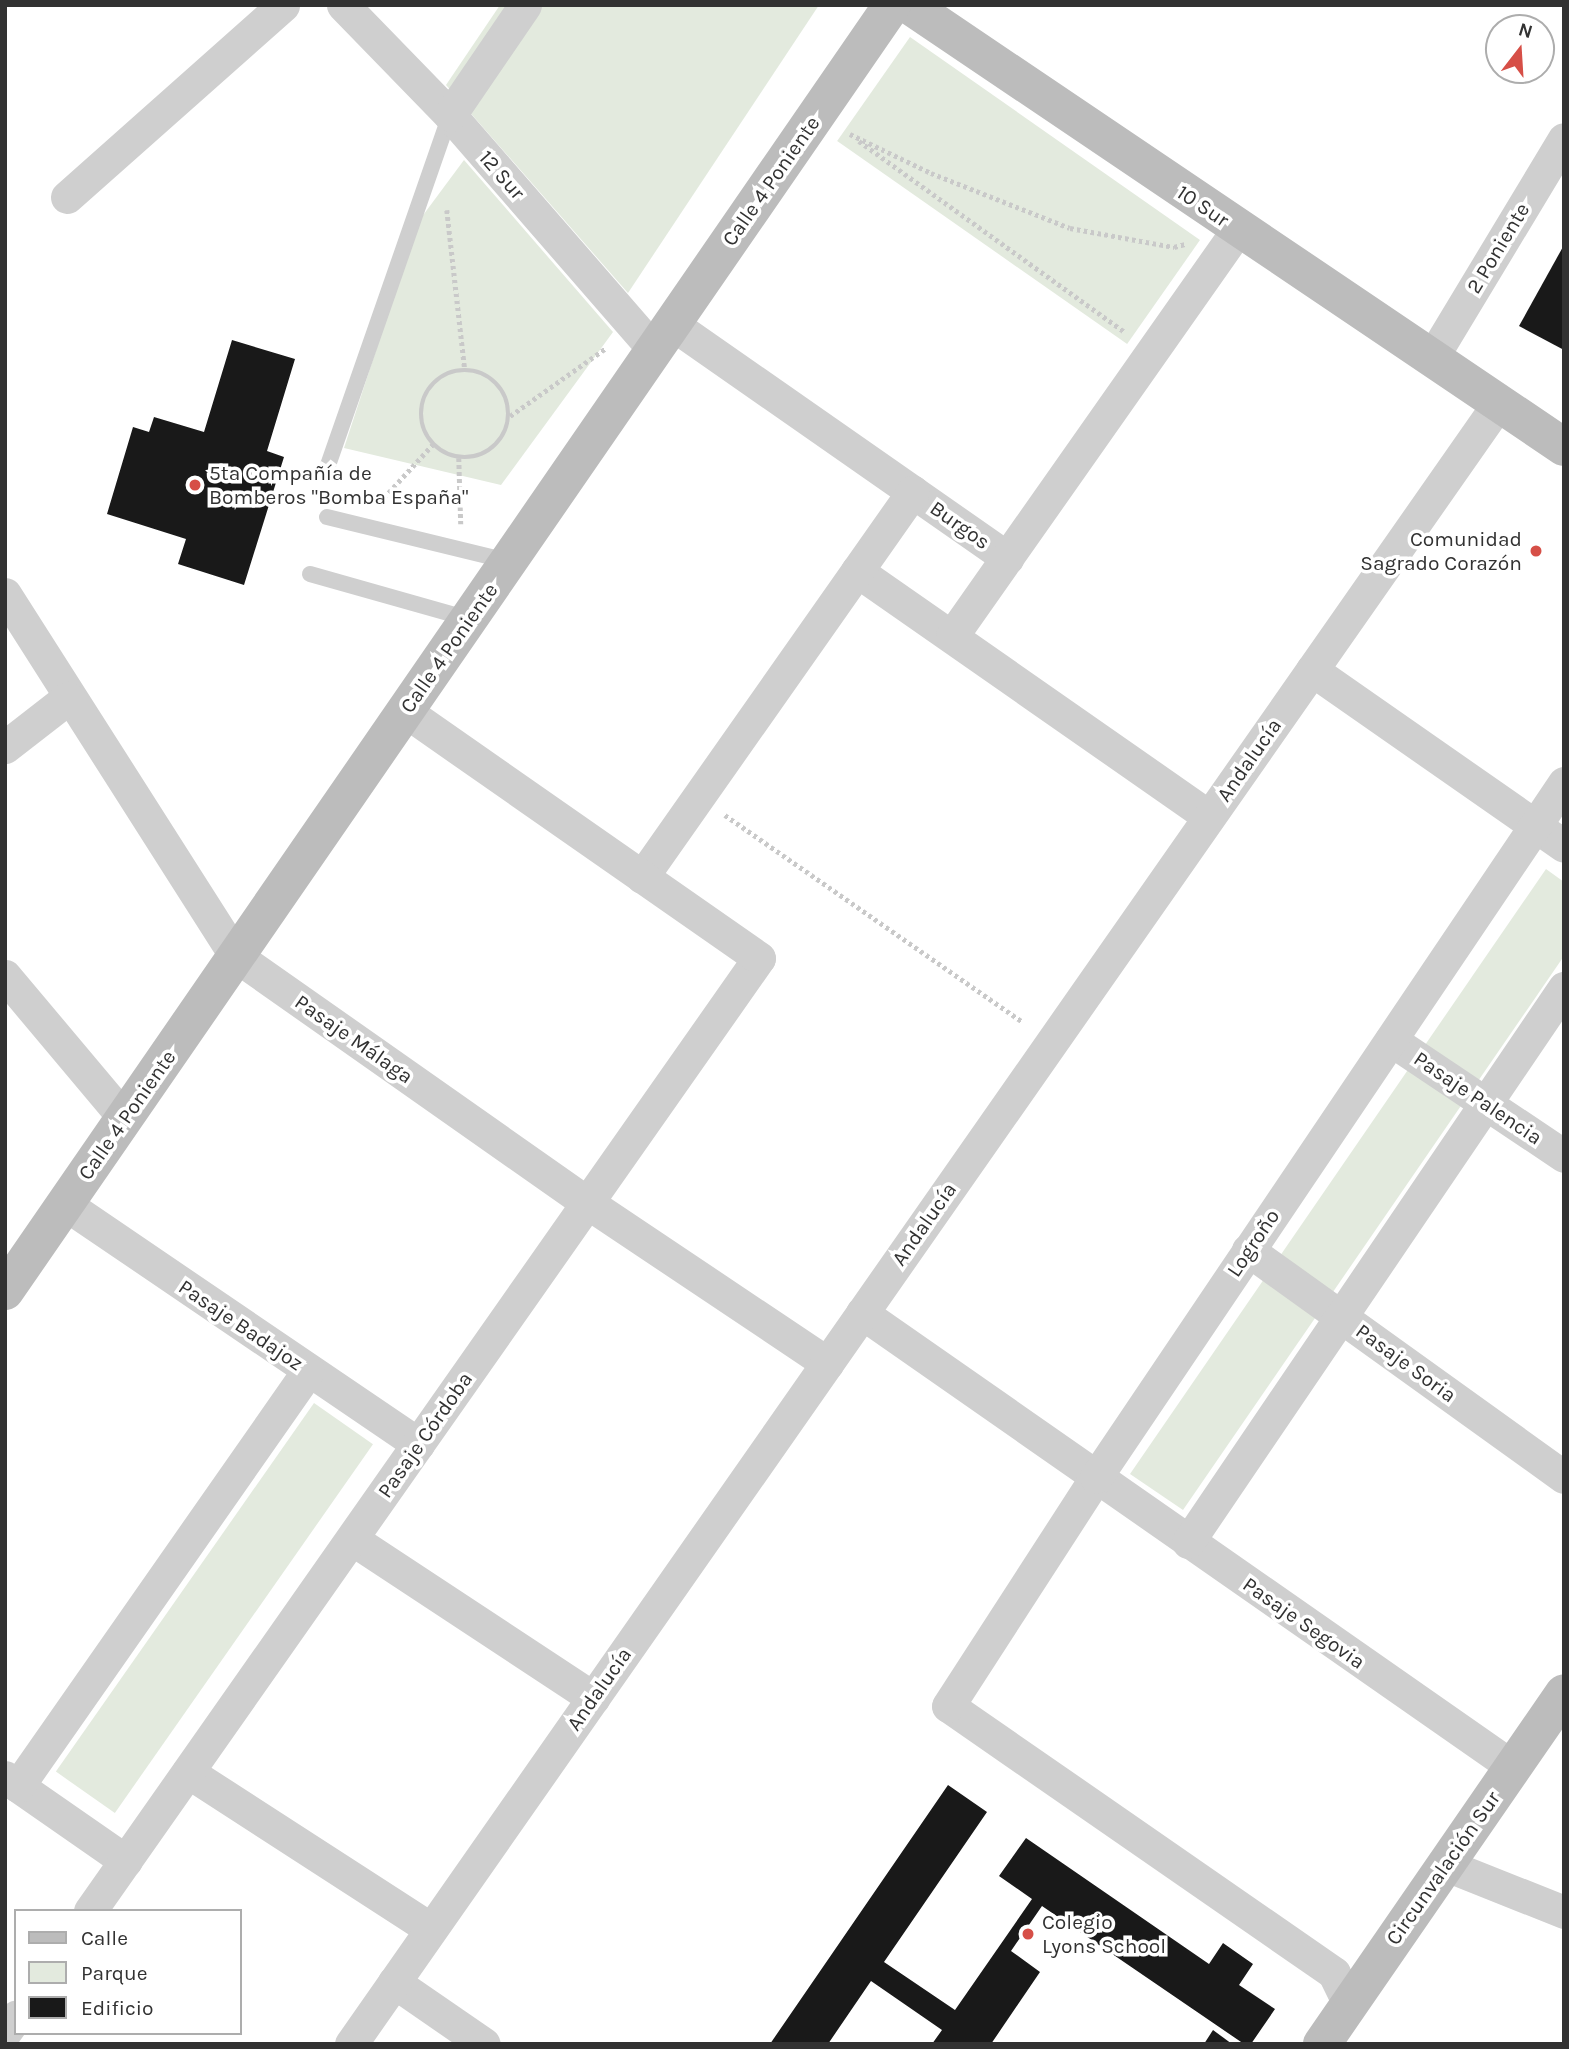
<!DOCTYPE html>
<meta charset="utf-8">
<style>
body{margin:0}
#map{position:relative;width:1569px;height:2049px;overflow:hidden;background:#fff;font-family:Karla,sans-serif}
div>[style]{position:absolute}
.green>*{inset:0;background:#e3eade;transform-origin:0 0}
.building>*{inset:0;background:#191919}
.path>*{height:4.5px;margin-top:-2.25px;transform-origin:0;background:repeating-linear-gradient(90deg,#c9c9c9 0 3.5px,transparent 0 7px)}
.path>.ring{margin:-2.25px;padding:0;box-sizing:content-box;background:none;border:4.5px solid #c9c9c9;border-radius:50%}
.lane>*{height:16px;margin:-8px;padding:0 8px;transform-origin:8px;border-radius:8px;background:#cfcfcf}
.street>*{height:33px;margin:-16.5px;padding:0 16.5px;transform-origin:16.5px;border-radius:16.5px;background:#cfcfcf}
.secondary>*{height:38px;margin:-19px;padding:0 19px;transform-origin:19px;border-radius:19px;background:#bcbcbc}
.dots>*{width:19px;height:19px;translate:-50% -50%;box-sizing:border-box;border:4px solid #fff;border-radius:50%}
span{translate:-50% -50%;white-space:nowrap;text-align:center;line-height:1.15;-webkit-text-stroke:7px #fff;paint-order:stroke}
.street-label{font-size:21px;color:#323232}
.poi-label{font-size:21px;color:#323232}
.left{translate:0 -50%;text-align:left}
.right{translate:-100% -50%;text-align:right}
.frame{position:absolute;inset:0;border:7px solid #323232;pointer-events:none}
.legend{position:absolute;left:14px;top:1909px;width:228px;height:126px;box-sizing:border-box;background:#fff;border:2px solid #adadad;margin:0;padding:9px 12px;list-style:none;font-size:21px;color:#323232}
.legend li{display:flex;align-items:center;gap:14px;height:35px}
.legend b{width:35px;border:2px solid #adadad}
.north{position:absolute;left:1485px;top:14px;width:70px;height:70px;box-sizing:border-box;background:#fff;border:2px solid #adadad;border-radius:50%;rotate:17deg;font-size:19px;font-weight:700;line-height:28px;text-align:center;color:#323232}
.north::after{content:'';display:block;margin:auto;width:24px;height:32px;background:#d64f47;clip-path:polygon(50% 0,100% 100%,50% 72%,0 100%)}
</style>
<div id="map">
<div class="green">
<div style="clip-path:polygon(500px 5px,819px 5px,628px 293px,446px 85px)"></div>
<div style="left:910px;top:37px;width:354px;height:127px;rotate:35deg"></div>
<div style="clip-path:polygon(464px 160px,613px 332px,501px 485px,344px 448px,418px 222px)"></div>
<div style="clip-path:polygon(1546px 869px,1564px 882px,1564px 956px,1183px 1510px,1130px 1474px)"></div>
<div style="left:314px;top:1403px;width:72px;height:450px;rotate:35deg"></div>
</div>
<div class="building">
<div style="clip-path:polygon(1564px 245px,1564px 350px,1519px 326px)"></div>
<div style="clip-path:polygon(232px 340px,295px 359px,267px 451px,284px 457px,244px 585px,178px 564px,186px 539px,107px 514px,133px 427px,149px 432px,154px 417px,204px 432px)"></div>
<div style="clip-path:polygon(948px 1785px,987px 1812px,884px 1962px,955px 2010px,1032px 1899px,999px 1876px,1026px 1838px,1209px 1964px,1223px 1943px,1253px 1964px,1239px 1985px,1275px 2009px,1251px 2044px,1244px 2044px,1042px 1906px,1011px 1951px,1040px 1972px,991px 2044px,932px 2044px,942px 2030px,871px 1981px,828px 2044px,770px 2044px)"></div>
<div style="clip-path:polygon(1213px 2030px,1232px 2044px,1204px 2044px)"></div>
</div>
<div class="path">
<div style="left:850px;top:134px;width:90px;rotate:25.7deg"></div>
<div style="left:931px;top:173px;width:149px;rotate:21.6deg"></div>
<div style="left:1070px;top:228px;width:106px;rotate:10.4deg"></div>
<div style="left:1174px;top:247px;width:11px;rotate:-15deg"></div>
<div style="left:859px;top:141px;width:327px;rotate:35.7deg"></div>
<div style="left:447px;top:210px;width:161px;rotate:83.6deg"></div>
<div class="ring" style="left:421px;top:370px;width:83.5px;height:83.5px"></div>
<div style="left:510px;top:416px;width:118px;rotate:-35.3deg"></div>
<div style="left:459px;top:458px;width:66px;rotate:88.3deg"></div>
<div style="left:379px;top:503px;width:80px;rotate:-47.5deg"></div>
<div style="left:725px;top:815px;width:363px;rotate:34.8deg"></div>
</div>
<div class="lane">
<div style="left:326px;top:471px;width:377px;rotate:-70.8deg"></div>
<div style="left:327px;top:517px;width:186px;rotate:13.7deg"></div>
<div style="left:310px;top:574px;width:165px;rotate:15.8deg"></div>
</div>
<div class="street">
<div style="left:343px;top:5px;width:153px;rotate:45.8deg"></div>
<div style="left:450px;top:115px;width:311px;rotate:49deg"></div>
<div style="left:450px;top:115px;width:133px;rotate:-55.7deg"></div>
<div style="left:67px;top:197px;width:289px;rotate:-41.6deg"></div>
<div style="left:672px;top:324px;width:409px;rotate:34.9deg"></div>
<div style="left:1433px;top:356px;width:253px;rotate:-58.9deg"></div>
<div style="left:857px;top:571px;width:429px;rotate:34.9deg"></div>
<div style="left:5px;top:594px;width:429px;rotate:57.5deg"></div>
<div style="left:236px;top:956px;width:430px;rotate:35.1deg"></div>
<div style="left:588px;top:1203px;width:288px;rotate:33.8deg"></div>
<div style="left:952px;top:636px;width:497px;rotate:-54.9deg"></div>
<div style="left:1312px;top:670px;width:307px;rotate:34.9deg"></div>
<div style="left:5px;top:747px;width:80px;rotate:-37.9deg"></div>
<div style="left:642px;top:877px;width:471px;rotate:-54.9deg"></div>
<div style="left:5px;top:976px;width:185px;rotate:50deg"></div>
<div style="left:1391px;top:1040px;width:208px;rotate:33.8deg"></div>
<div style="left:65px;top:1204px;width:427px;rotate:34.2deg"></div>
<div style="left:1248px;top:1250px;width:389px;rotate:35.7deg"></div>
<div style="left:862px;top:1313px;width:794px;rotate:34.89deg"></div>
<div style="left:352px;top:1539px;width:289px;rotate:33.4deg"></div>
<div style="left:1188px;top:1542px;width:670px;rotate:-55.84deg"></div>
<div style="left:188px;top:1772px;width:289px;rotate:32.9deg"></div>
<div style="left:5px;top:1777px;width:147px;rotate:34.8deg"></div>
<div style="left:18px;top:1786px;width:506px;rotate:-55.05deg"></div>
<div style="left:1446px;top:1865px;width:127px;rotate:21.7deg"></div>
<div style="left:90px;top:1911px;width:1164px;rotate:-54.93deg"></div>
<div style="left:759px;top:958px;width:432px;rotate:-145.1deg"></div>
<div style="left:394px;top:1982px;width:109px;rotate:34.6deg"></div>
<div style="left:1349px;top:2004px;width:34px;rotate:-116deg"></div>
<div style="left:1334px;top:1973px;width:469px;rotate:-145.3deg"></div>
<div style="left:948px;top:1706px;width:273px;rotate:-57.1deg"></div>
<div style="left:1096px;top:1477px;width:837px;rotate:-56.01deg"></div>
<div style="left:5px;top:2032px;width:19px;rotate:-54deg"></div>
<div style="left:351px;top:2044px;width:2001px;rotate:-55.03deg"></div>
</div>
<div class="secondary">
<div style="left:909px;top:5px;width:790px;rotate:34.01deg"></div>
<div style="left:5px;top:1291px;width:1562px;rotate:-55.4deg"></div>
<div style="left:1322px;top:2044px;width:426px;rotate:-55.4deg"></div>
</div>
<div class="dots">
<div style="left:195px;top:485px;background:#d64f47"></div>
<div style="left:1536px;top:551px;background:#d64f47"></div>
<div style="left:1028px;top:1934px;background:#d64f47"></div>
</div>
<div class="street-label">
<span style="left:502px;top:175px;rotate:49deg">12 Sur</span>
<span style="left:771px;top:181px;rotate:-55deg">Calle 4 Poniente</span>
<span style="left:1203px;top:206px;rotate:34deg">10 Sur</span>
<span style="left:1498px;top:248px;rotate:-59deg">2 Poniente</span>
<span style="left:960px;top:525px;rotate:35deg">Burgos</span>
<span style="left:449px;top:648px;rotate:-55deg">Calle 4 Poniente</span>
<span style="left:1249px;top:760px;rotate:-55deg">Andalucía</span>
<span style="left:354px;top:1039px;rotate:35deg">Pasaje Málaga</span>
<span style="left:1478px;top:1098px;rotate:34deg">Pasaje Palencia</span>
<span style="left:127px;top:1115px;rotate:-55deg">Calle 4 Poniente</span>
<span style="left:924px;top:1224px;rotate:-55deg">Andalucía</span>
<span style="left:1253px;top:1243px;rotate:-56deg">Logroño</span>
<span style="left:241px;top:1325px;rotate:34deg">Pasaje Badajoz</span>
<span style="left:1406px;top:1363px;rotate:36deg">Pasaje Soria</span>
<span style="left:425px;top:1435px;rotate:-55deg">Pasaje Córdoba</span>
<span style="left:1304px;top:1623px;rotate:35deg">Pasaje Segovia</span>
<span style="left:599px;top:1689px;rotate:-55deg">Andalucía</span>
<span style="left:1443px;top:1868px;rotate:-55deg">Circunvalación Sur</span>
</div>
<div class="poi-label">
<span class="left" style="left:209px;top:485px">5ta Compañía de<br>Bomberos "Bomba España"</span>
<span class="right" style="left:1522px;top:551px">Comunidad<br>Sagrado Corazón</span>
<span class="left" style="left:1042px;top:1934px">Colegio<br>Lyons School</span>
</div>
<div class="frame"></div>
<ul class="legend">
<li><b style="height:9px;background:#bcbcbc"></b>Calle</li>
<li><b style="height:19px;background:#e3eade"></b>Parque</li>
<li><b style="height:19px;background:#191919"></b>Edificio</li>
</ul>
<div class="north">N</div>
</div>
